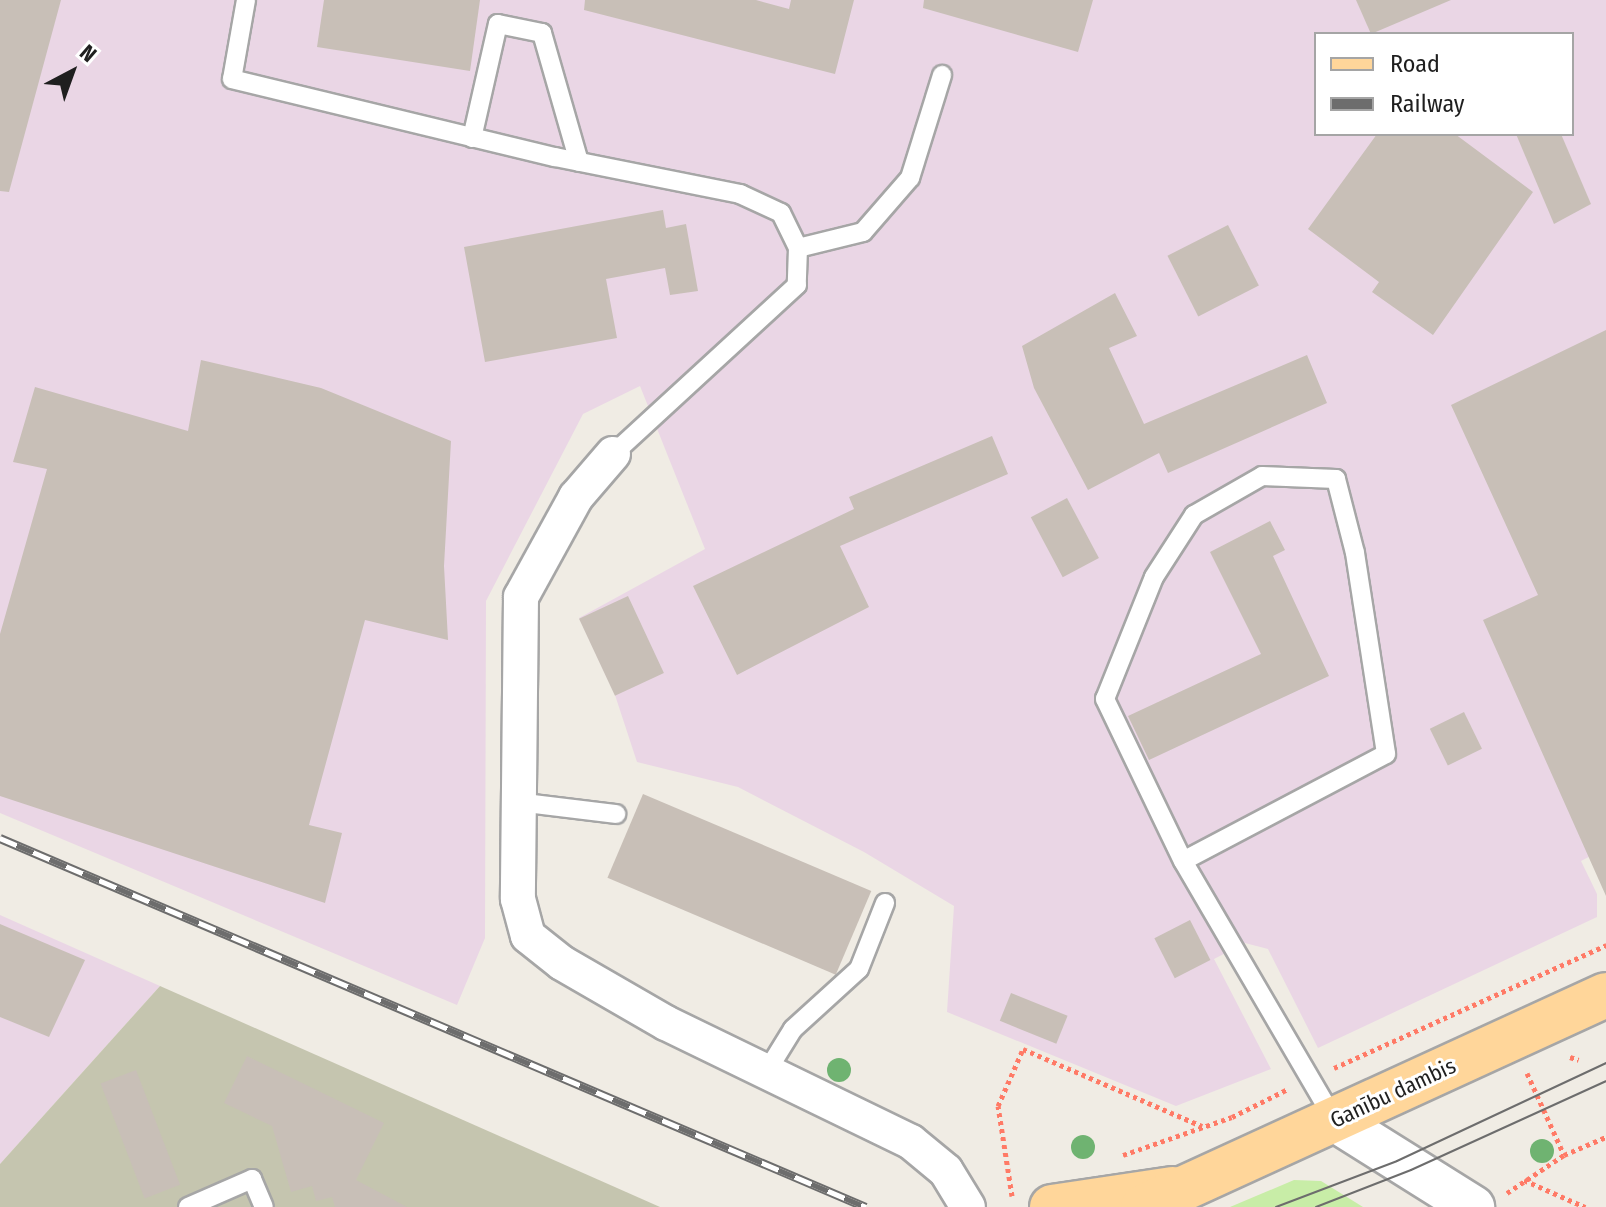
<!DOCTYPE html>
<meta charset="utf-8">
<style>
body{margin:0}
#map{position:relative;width:1606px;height:1207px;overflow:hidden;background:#f0ece4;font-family:"Fira Sans Condensed",sans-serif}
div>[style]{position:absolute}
.industrial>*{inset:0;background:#ead6e5}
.construction>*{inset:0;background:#c5c5af}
.grass>*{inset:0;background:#c8eda7}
.building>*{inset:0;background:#c8bfb7;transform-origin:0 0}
.path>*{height:5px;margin-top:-2.5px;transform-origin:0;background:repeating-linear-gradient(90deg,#ff7a66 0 4px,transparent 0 8px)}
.roads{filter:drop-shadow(2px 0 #a6a6a6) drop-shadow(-2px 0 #a6a6a6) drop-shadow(0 2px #a6a6a6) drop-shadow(0 -2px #a6a6a6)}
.service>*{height:18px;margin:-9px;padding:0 9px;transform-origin:9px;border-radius:9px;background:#fff}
.minor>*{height:34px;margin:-17px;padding:0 17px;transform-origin:17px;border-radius:17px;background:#fff}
.tertiary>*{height:42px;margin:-21px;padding:0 21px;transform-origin:21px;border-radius:21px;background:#fff}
.primary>*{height:44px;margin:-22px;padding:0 22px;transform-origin:22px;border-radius:22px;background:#ffd69a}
.tram>*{height:2px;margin:-1px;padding:0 1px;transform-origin:1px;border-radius:1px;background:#6d6d6d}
.rail>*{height:9px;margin-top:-4.5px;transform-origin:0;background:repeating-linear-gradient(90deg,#fff 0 18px,#6d6d6d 0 36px);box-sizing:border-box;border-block:2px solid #6d6d6d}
.trees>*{width:24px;height:24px;margin:-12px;border-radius:50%;background:#6fb371}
span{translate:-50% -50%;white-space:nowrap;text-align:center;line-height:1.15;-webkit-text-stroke:6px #fff;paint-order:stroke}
.street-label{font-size:22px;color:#1f1f1f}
.legend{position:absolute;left:1314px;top:32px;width:260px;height:104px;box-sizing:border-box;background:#fff;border:2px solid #a5a5a5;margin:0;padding:10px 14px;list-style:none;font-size:24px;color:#1f1f1f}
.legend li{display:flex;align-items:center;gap:16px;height:40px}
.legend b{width:40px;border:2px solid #a5a5a5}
.north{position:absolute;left:32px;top:32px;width:80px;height:80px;-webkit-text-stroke:6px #fff;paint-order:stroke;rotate:41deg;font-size:22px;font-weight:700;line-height:32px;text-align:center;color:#1f1f1f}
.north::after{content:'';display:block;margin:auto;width:28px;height:36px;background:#1f1f1f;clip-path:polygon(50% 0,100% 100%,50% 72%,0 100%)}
</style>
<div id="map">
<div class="industrial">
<div style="clip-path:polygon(evenodd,0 0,1606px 0,1606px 848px,1581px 861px,1597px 894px,1597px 917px,1318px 1048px,1268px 949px,1245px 943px,1214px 959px,1271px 1069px,1176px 1106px,947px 1012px,954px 906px,864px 852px,738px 787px,637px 762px,615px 695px,579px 618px,705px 549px,640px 386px,583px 414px,486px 601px,485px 938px,457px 1005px,0 813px,0 0,1316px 34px,1572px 34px,1572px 134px,1316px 134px,1316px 34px)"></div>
<div style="clip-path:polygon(0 915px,160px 986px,0 1164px)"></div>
</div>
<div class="construction">
<div style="clip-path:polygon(160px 986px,660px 1207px,0 1207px,0 1164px)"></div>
</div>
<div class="grass">
<div style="clip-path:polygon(1294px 1180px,1321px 1181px,1363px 1207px,1230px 1207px)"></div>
</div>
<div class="building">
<div style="clip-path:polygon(0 0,61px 0,9px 192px,0 191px)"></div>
<div style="clip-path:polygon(324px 0,480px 0,470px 71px,317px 47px)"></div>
<div style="clip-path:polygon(585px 0,756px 0,789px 9px,791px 0,854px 0,835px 74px,584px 10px)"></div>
<div style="clip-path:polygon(924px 0,1093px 0,1078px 52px,923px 8px)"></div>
<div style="clip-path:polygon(1356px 0,1451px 0,1371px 34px)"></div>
<div style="clip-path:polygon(1377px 134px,1455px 134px,1533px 192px,1433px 335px,1372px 292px,1379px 282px,1308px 229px)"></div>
<div style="clip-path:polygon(1516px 134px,1561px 134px,1591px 204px,1554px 224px)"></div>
<div style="clip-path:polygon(663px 210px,666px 228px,686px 224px,698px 291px,670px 295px,665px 268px,606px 279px,617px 338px,485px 362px,464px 247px)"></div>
<div style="left:1228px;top:225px;width:68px;height:68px;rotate:63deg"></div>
<div style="clip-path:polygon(1115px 293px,1137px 336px,1109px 348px,1144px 424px,1307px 355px,1327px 403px,1168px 473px,1159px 453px,1088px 490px,1034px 388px,1022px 346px)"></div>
<div style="clip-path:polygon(1606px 330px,1606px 896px,1483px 620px,1538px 595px,1451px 405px)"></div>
<div style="clip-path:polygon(201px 360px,321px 388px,451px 441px,444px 566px,448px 640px,365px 620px,309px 825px,342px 833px,325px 903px,0 796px,0 634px,47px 469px,13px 462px,35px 387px,188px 431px)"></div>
<div style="clip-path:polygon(992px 436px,1008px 474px,840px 546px,869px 607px,737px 675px,693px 586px,854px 509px,849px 497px)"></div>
<div style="left:1067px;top:498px;width:68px;height:41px;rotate:62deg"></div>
<div style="clip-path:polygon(1270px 521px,1285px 550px,1273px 556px,1329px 676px,1149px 760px,1128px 716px,1261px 654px,1210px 552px)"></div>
<div style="left:628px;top:596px;width:85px;height:54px;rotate:65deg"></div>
<div style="left:1464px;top:712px;width:41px;height:38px;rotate:64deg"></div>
<div style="left:643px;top:794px;width:248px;height:91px;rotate:23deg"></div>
<div style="left:1190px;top:920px;width:45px;height:40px;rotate:63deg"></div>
<div style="clip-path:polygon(0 924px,85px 960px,49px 1037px,0 1017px)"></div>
<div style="left:1011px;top:993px;width:61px;height:30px;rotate:22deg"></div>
<div style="clip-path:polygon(247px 1056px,384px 1123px,356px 1180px,407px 1207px,335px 1207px,332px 1197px,316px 1201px,312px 1186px,291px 1192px,272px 1126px,224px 1103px)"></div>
<div style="left:136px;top:1070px;width:123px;height:38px;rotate:69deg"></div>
</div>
<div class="path">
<div style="left:1570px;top:1057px;width:9px;rotate:18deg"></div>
<div style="left:1334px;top:1068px;width:299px;rotate:-24.3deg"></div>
<div style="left:1527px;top:1073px;width:90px;rotate:65.7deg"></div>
<div style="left:1123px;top:1155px;width:115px;rotate:-19.2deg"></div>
<div style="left:1232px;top:1117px;width:63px;rotate:-26.6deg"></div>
<div style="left:1524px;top:1180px;width:67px;rotate:23.9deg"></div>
<div style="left:1507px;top:1193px;width:69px;rotate:-33.7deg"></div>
<div style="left:1564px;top:1155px;width:46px;rotate:-23.2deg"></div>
<div style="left:1012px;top:1196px;width:91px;rotate:-98.8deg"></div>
<div style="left:998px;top:1106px;width:62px;rotate:-66.3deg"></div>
<div style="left:1023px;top:1049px;width:195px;rotate:23.3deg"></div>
</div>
<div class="roads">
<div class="service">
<div style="left:246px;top:0;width:80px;rotate:100deg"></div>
<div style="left:232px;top:79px;width:332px;rotate:13.6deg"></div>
<div style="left:555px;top:157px;width:189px;rotate:11.3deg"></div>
<div style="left:740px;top:194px;width:45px;rotate:24.9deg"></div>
<div style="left:781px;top:213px;width:39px;rotate:64deg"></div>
<div style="left:798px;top:248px;width:37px;rotate:92deg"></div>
<div style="left:797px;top:285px;width:250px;rotate:137.4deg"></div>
<div style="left:472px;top:138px;width:117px;rotate:-77.2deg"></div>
<div style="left:498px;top:24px;width:45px;rotate:11.6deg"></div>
<div style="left:542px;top:33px;width:134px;rotate:74deg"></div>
<div style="left:798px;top:248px;width:67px;rotate:-13.8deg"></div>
<div style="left:863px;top:232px;width:72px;rotate:-49deg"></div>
<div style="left:910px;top:178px;width:108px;rotate:-72.7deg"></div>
<div style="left:517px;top:802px;width:100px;rotate:6.9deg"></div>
<div style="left:1183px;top:861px;width:180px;rotate:-115.7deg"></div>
<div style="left:1105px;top:699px;width:131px;rotate:-68.1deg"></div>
<div style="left:1154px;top:577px;width:74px;rotate:-57.2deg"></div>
<div style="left:1194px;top:515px;width:78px;rotate:-29.8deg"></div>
<div style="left:1262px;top:476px;width:74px;rotate:2.3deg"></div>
<div style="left:1336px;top:479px;width:76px;rotate:75.6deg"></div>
<div style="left:1355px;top:553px;width:203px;rotate:81.2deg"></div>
<div style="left:1386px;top:754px;width:229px;rotate:152.2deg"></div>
<div style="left:1183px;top:861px;width:299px;rotate:59.7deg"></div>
<div style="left:767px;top:1071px;width:49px;rotate:-58.2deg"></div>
<div style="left:793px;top:1029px;width:89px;rotate:-42.3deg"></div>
<div style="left:859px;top:969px;width:71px;rotate:-68.5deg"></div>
<div style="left:188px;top:1207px;width:70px;rotate:-23.6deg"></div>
<div style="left:252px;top:1179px;width:30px;rotate:67deg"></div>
</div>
<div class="minor">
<div style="left:613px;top:454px;width:57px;rotate:130.7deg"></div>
<div style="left:576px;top:497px;width:114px;rotate:118.8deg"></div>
<div style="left:521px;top:597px;width:302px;rotate:90.6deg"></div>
<div style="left:518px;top:899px;width:38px;rotate:75deg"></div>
<div style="left:528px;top:936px;width:43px;rotate:38.5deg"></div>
<div style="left:562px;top:963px;width:120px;rotate:30deg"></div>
<div style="left:666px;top:1023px;width:272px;rotate:25.9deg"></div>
<div style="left:911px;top:1142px;width:45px;rotate:39.6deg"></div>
<div style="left:946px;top:1171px;width:42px;rotate:58.6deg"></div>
</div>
<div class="tertiary">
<div style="left:1336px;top:1121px;width:162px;rotate:32.1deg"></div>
</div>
<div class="primary">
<div style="left:1052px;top:1207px;width:122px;rotate:-8.5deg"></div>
<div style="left:1143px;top:1207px;width:509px;rotate:-24.6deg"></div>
</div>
</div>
<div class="tram">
<div style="left:1276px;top:1207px;width:129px;rotate:-20.8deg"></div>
<div style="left:1397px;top:1161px;width:231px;rotate:-25.1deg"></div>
<div style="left:1316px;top:1207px;width:102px;rotate:-21.3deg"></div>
<div style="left:1411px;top:1170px;width:214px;rotate:-24.5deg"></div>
</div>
<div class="rail">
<div style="left:0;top:838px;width:941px;rotate:23.08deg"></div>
</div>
<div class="trees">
<div style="left:839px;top:1070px"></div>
<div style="left:1083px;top:1147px"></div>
<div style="left:1542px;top:1151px"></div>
</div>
<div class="street-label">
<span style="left:1393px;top:1093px;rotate:-25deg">Ganību dambis</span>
</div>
<ul class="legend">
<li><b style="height:10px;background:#ffd69a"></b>Road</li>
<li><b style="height:10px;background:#6d6d6d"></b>Railway</li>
</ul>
<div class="north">N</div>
</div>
